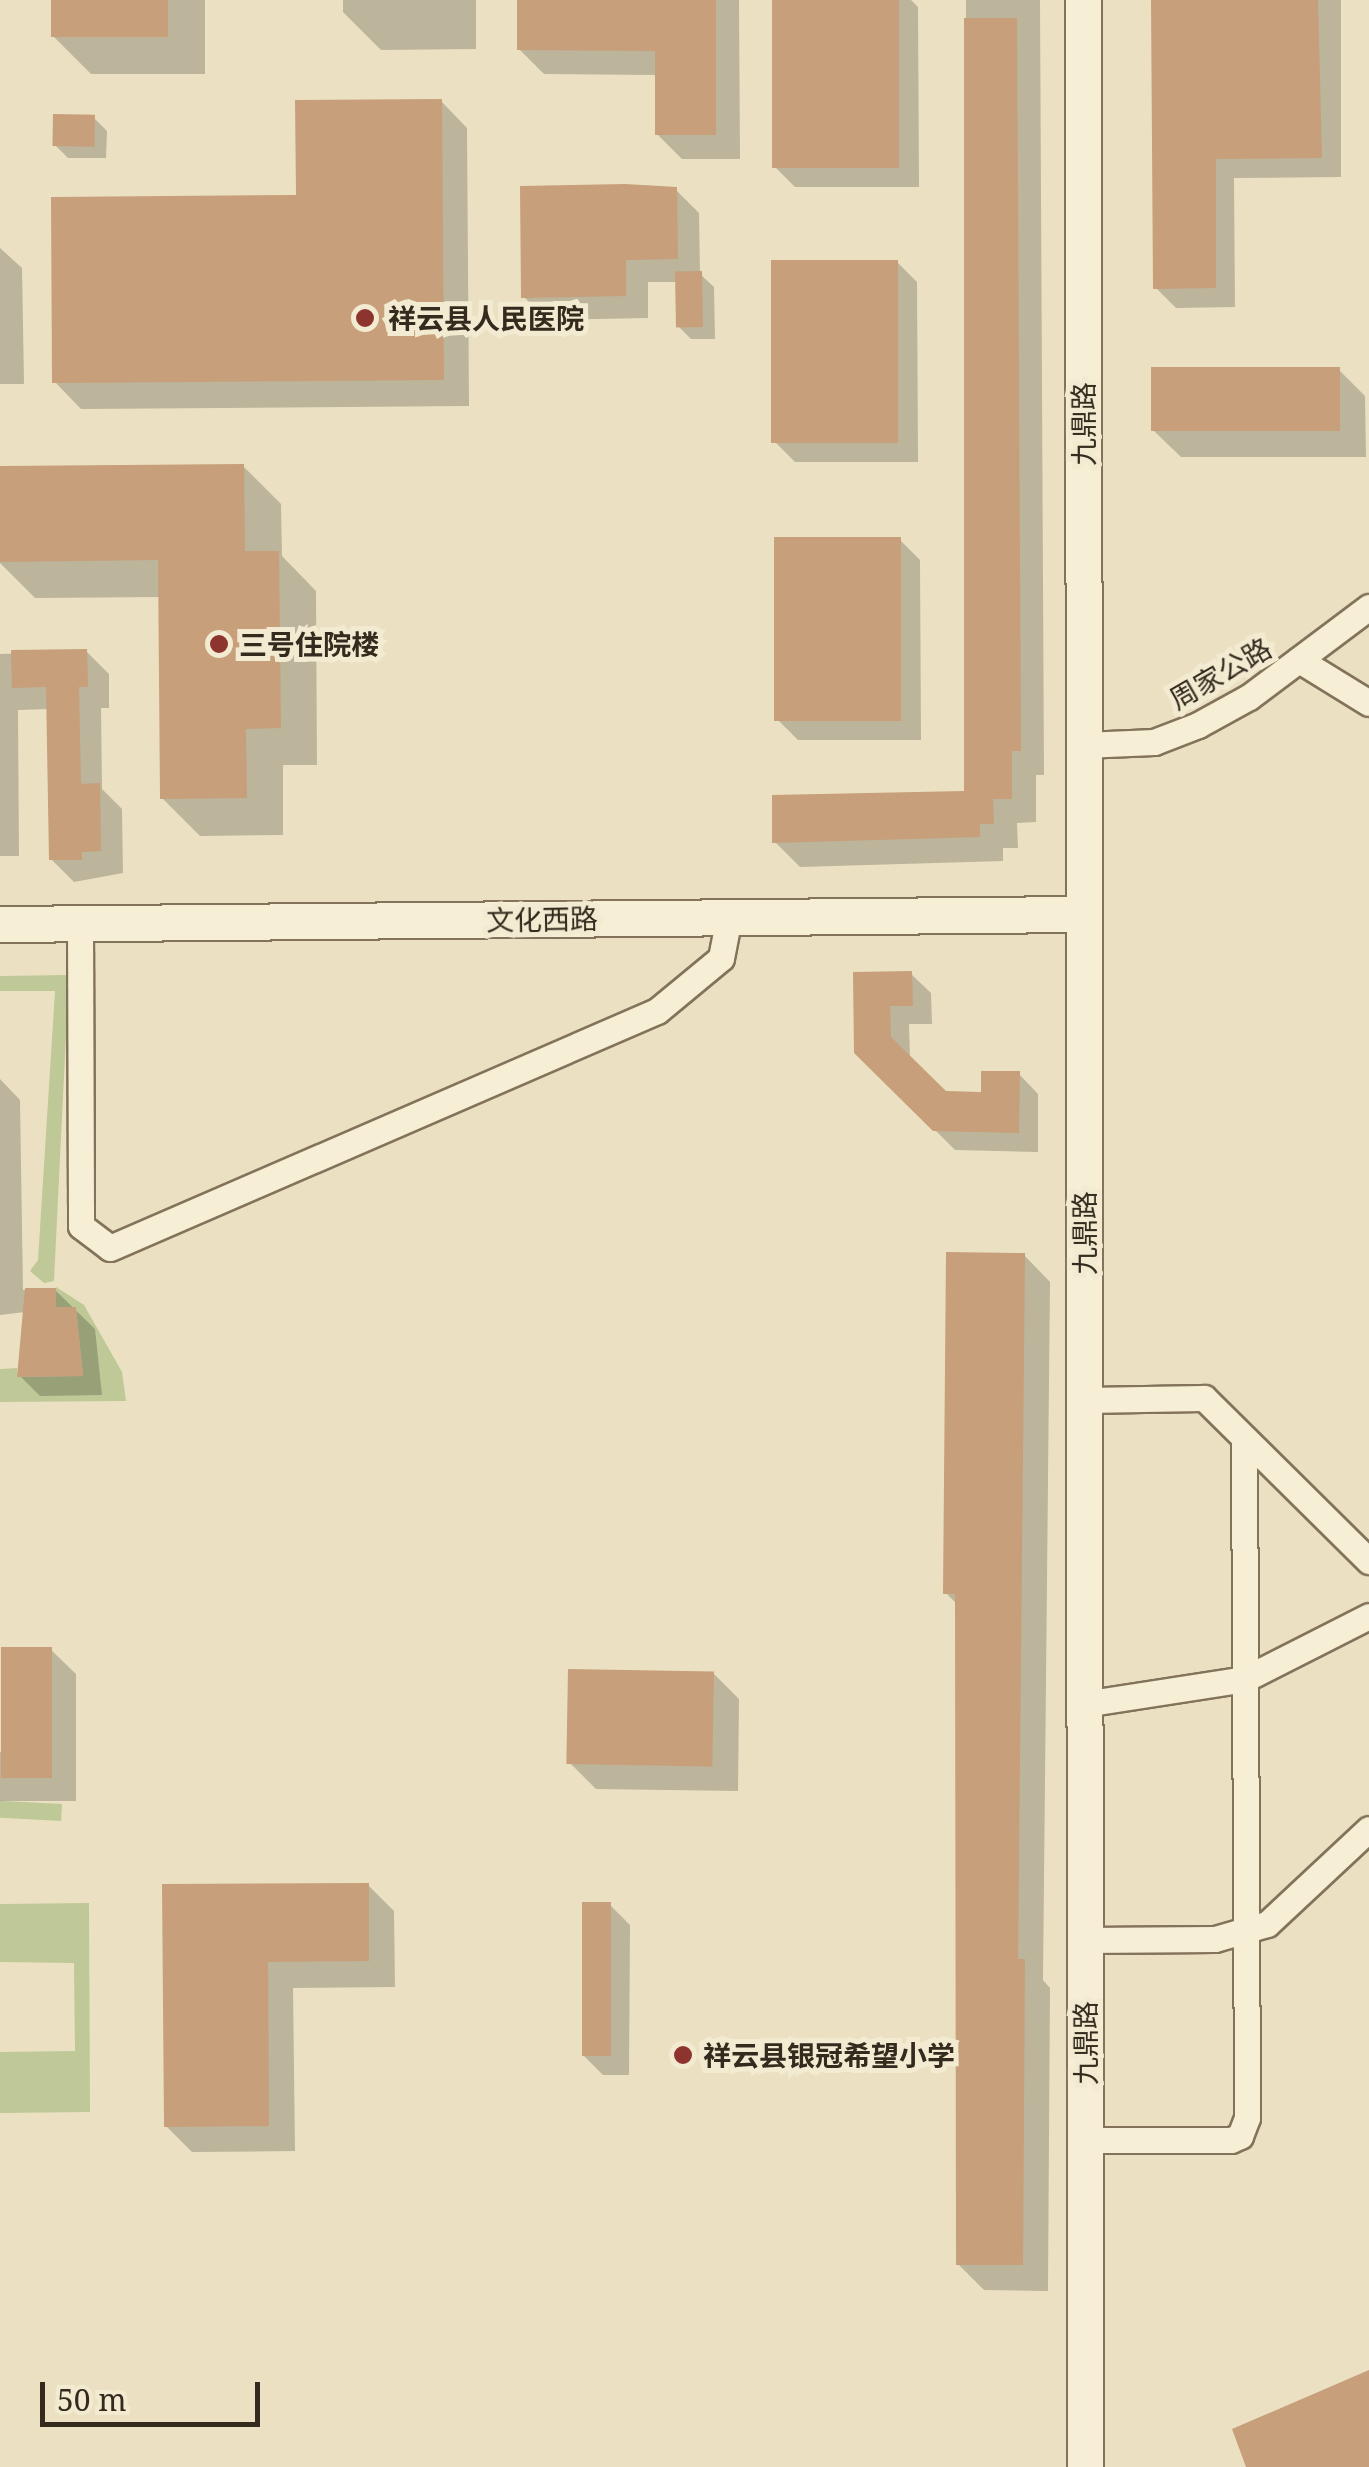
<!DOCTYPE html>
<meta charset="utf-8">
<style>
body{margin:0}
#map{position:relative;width:1369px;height:2467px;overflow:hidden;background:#ebe1c2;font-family:"Noto Serif","Noto Sans SC",serif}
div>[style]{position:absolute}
.green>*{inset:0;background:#bfc897;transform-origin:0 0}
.shadow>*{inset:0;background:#0003}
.building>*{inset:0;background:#c79f7a;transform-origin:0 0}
.roads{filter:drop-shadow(2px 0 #83735b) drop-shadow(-2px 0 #83735b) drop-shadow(0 2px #83735b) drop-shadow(0 -2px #83735b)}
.street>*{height:25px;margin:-12.5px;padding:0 12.5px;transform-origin:12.5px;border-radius:12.5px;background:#f6eed5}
.secondary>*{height:35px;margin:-17.5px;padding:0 17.5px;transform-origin:17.5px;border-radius:17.5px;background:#f6eed5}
.dots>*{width:28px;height:28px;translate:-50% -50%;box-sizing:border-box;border:5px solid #f3ebd1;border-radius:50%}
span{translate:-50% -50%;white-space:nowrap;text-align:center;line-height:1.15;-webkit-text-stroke:10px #f3ebd1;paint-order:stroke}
.poi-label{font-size:28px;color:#342a1e;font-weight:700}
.left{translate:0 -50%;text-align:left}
.street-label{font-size:28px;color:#342a1e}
.scale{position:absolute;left:40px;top:2382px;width:220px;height:45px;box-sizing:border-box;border:5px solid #342a1e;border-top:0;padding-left:12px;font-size:30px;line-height:35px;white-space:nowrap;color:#342a1e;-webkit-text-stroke:8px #f3ebd1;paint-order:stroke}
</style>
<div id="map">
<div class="green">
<div style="clip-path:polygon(69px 975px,54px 1281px,44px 1283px,30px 1271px,38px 1260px,55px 991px,0 991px,0 976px)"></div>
<div style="clip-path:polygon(56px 1287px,84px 1305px,122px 1372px,126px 1401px,0 1402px,0 1369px,17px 1368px,18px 1377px,83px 1376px,76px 1308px,56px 1307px)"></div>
<div style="left:62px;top:1804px;width:17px;height:62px;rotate:93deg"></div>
<div style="clip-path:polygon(89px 1903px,90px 2112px,0 2113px,0 2052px,75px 2051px,74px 1963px,0 1962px,0 1904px)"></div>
</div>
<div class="shadow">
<div style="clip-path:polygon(53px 0,205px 0,205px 74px,91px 74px,53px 36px)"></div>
<div style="clip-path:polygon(343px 0,476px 0,476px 49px,381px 50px,343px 12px)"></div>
<div style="clip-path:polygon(519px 0,739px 0,740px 159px,682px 159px,657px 134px,657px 75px,544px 74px,519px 49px)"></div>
<div style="clip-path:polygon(775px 0,911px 0,918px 7px,919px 187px,795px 187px,775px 167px)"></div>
<div style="clip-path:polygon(966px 0,1040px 0,1044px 775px,1036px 775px,1036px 822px,1017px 823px,1018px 848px,1003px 848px,1003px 861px,800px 867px,775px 842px,966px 794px)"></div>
<div style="clip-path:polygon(1154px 0,1341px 0,1341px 177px,1234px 178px,1235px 307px,1176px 308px,1156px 288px)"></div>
<div style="clip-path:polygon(441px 101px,467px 128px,469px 406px,81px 409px,55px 382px,298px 197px)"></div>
<div style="clip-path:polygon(94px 118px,107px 131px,106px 158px,68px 158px,55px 145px)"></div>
<div style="clip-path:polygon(676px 190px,699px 213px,700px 274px,714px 287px,715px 339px,691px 339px,678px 326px,678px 282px,648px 282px,648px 318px,547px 320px,524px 297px)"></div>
<div style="clip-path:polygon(0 248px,22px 268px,24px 384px,0 384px)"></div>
<div style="clip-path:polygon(897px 262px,917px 282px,918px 462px,795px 462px,775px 442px)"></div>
<div style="clip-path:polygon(1339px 370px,1365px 396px,1366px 457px,1181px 457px,1154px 431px)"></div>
<div style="clip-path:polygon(243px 466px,281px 504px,282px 556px,316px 591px,317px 765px,283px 765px,283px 835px,200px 836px,162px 798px,161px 597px,35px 598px,0 563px,0 468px)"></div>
<div style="clip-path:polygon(900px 540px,920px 560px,921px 740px,798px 740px,778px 720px)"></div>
<div style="clip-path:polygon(86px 651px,109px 674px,109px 708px,101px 708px,102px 789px,122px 809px,123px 873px,74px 882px,51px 859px,49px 709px,18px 710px,19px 856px,0 856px,0 654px)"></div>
<div style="clip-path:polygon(911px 974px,931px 993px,932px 1024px,909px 1024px,910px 1059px,945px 1094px,983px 1095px,1019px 1074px,1038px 1094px,1038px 1152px,955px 1150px,857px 1052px)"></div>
<div style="clip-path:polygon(0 1079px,20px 1100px,23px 1290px,55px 1290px,95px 1329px,102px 1395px,40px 1396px,20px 1376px,25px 1312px,0 1315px)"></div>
<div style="clip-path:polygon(1024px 1255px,1050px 1282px,1043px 1980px,1050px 1988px,1048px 2291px,984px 2290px,958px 2264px,958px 1605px,946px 1593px)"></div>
<div style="clip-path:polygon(51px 1650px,76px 1674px,76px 1801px,0 1801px,0 1753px)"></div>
<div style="clip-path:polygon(713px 1673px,739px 1699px,738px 1791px,596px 1789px,570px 1763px)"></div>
<div style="clip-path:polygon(368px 1885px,394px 1911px,395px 1987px,293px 1988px,295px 2151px,192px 2152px,166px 2126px,164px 1887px)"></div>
<div style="clip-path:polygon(610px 1905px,630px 1925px,629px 2075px,603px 2075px,583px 2055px)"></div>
</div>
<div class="building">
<div style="left:51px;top:0;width:117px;height:37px"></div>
<div style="clip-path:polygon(517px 0,716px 0,716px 135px,655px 135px,655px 51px,517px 50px)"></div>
<div style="left:772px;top:0;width:127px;height:168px"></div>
<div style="clip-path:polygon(1151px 0,1318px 0,1322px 158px,1216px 159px,1216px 288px,1153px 289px)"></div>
<div style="clip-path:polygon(964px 18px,1017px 18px,1021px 751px,1012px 751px,1012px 799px,993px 799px,994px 824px,980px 824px,980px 837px,772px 843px,772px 795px,964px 791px)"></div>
<div style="clip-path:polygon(442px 99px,444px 380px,52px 383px,51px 197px,296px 195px,295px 100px)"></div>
<div style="left:53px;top:114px;width:42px;height:32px;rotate:1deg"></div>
<div style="clip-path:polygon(625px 184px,677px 187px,678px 259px,626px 260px,626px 296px,521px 298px,520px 186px)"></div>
<div style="left:771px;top:260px;width:127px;height:183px"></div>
<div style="left:702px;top:271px;width:56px;height:27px;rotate:89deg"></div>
<div style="left:1340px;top:367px;width:64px;height:189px;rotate:90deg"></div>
<div style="clip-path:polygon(244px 464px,245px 551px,279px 551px,281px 728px,246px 729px,247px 798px,160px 799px,158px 560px,0 562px,0 466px)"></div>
<div style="left:774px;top:537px;width:127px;height:184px"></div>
<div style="clip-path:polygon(87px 649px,88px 687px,79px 687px,81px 784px,100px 783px,101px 851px,82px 852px,82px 860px,49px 860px,46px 687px,12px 688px,11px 650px)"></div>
<div style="clip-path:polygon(912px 971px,913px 1006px,890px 1006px,891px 1037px,946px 1091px,981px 1092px,981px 1071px,1020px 1071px,1019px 1133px,933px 1131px,854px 1053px,853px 972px)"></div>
<div style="clip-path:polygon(946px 1252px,1025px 1253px,1018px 1959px,1025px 1959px,1023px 2265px,956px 2265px,955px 1594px,943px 1594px)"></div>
<div style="clip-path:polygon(25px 1288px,56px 1288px,56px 1307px,76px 1307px,83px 1376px,17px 1377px)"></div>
<div style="left:1px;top:1647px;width:51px;height:131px"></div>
<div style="left:568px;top:1669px;width:146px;height:95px;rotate:1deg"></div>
<div style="clip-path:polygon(369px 1883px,369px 1961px,268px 1962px,269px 2126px,164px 2127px,162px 1884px)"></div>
<div style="left:582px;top:1902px;width:29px;height:154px"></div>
<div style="clip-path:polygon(1369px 2370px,1369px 2467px,1246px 2467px,1232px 2429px)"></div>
</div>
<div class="roads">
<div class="street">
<div style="left:1299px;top:660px;width:82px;rotate:31.6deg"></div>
<div style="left:1083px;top:745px;width:71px;rotate:-2.4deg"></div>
<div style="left:1154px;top:742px;width:47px;rotate:-21.1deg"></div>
<div style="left:1198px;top:725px;width:58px;rotate:-28.8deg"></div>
<div style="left:1249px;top:697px;width:150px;rotate:-36.9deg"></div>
<div style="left:80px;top:923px;width:303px;rotate:89.8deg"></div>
<div style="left:81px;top:1226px;width:36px;rotate:37deg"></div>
<div style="left:110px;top:1248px;width:596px;rotate:-23.43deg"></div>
<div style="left:657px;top:1011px;width:83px;rotate:-39.6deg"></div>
<div style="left:721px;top:958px;width:42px;rotate:-79deg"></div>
<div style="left:1084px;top:1400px;width:120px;rotate:-1deg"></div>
<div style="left:1204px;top:1398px;width:232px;rotate:44.7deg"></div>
<div style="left:1084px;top:1704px;width:163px;rotate:-8.8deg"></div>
<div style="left:1245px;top:1679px;width:139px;rotate:-26.9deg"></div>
<div style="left:1085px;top:1940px;width:130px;rotate:-0.4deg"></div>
<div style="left:1215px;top:1939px;width:54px;rotate:-16.1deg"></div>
<div style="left:1267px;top:1924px;width:139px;rotate:-43deg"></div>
<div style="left:1085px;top:2140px;width:146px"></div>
<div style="left:1231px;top:2140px;width:10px;rotate:-24deg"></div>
<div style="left:1240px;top:2136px;width:19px;rotate:-69deg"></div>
<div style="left:1247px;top:2118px;width:679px;rotate:-90.25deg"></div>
</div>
<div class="secondary">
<div style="left:1083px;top:0;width:2467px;rotate:89.95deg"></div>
<div style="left:0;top:924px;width:1084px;rotate:-0.53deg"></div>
</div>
</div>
<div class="dots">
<div style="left:365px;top:318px;background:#8e342f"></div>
<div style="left:219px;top:644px;background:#8e342f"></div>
<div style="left:683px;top:2055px;background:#8e342f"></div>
</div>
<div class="poi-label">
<span class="left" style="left:388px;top:318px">祥云县人民医院</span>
<span class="left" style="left:239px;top:644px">三号住院楼</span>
<span class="left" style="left:703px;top:2055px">祥云县银冠希望小学</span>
</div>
<div class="street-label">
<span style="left:1083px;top:424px;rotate:-90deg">九鼎路</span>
<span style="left:1220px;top:673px;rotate:-30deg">周家公路</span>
<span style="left:542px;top:919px;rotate:-1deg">文化西路</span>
<span style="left:1084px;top:1233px;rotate:-90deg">九鼎路</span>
<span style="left:1085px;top:2043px;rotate:-90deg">九鼎路</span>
</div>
<div class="scale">50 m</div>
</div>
